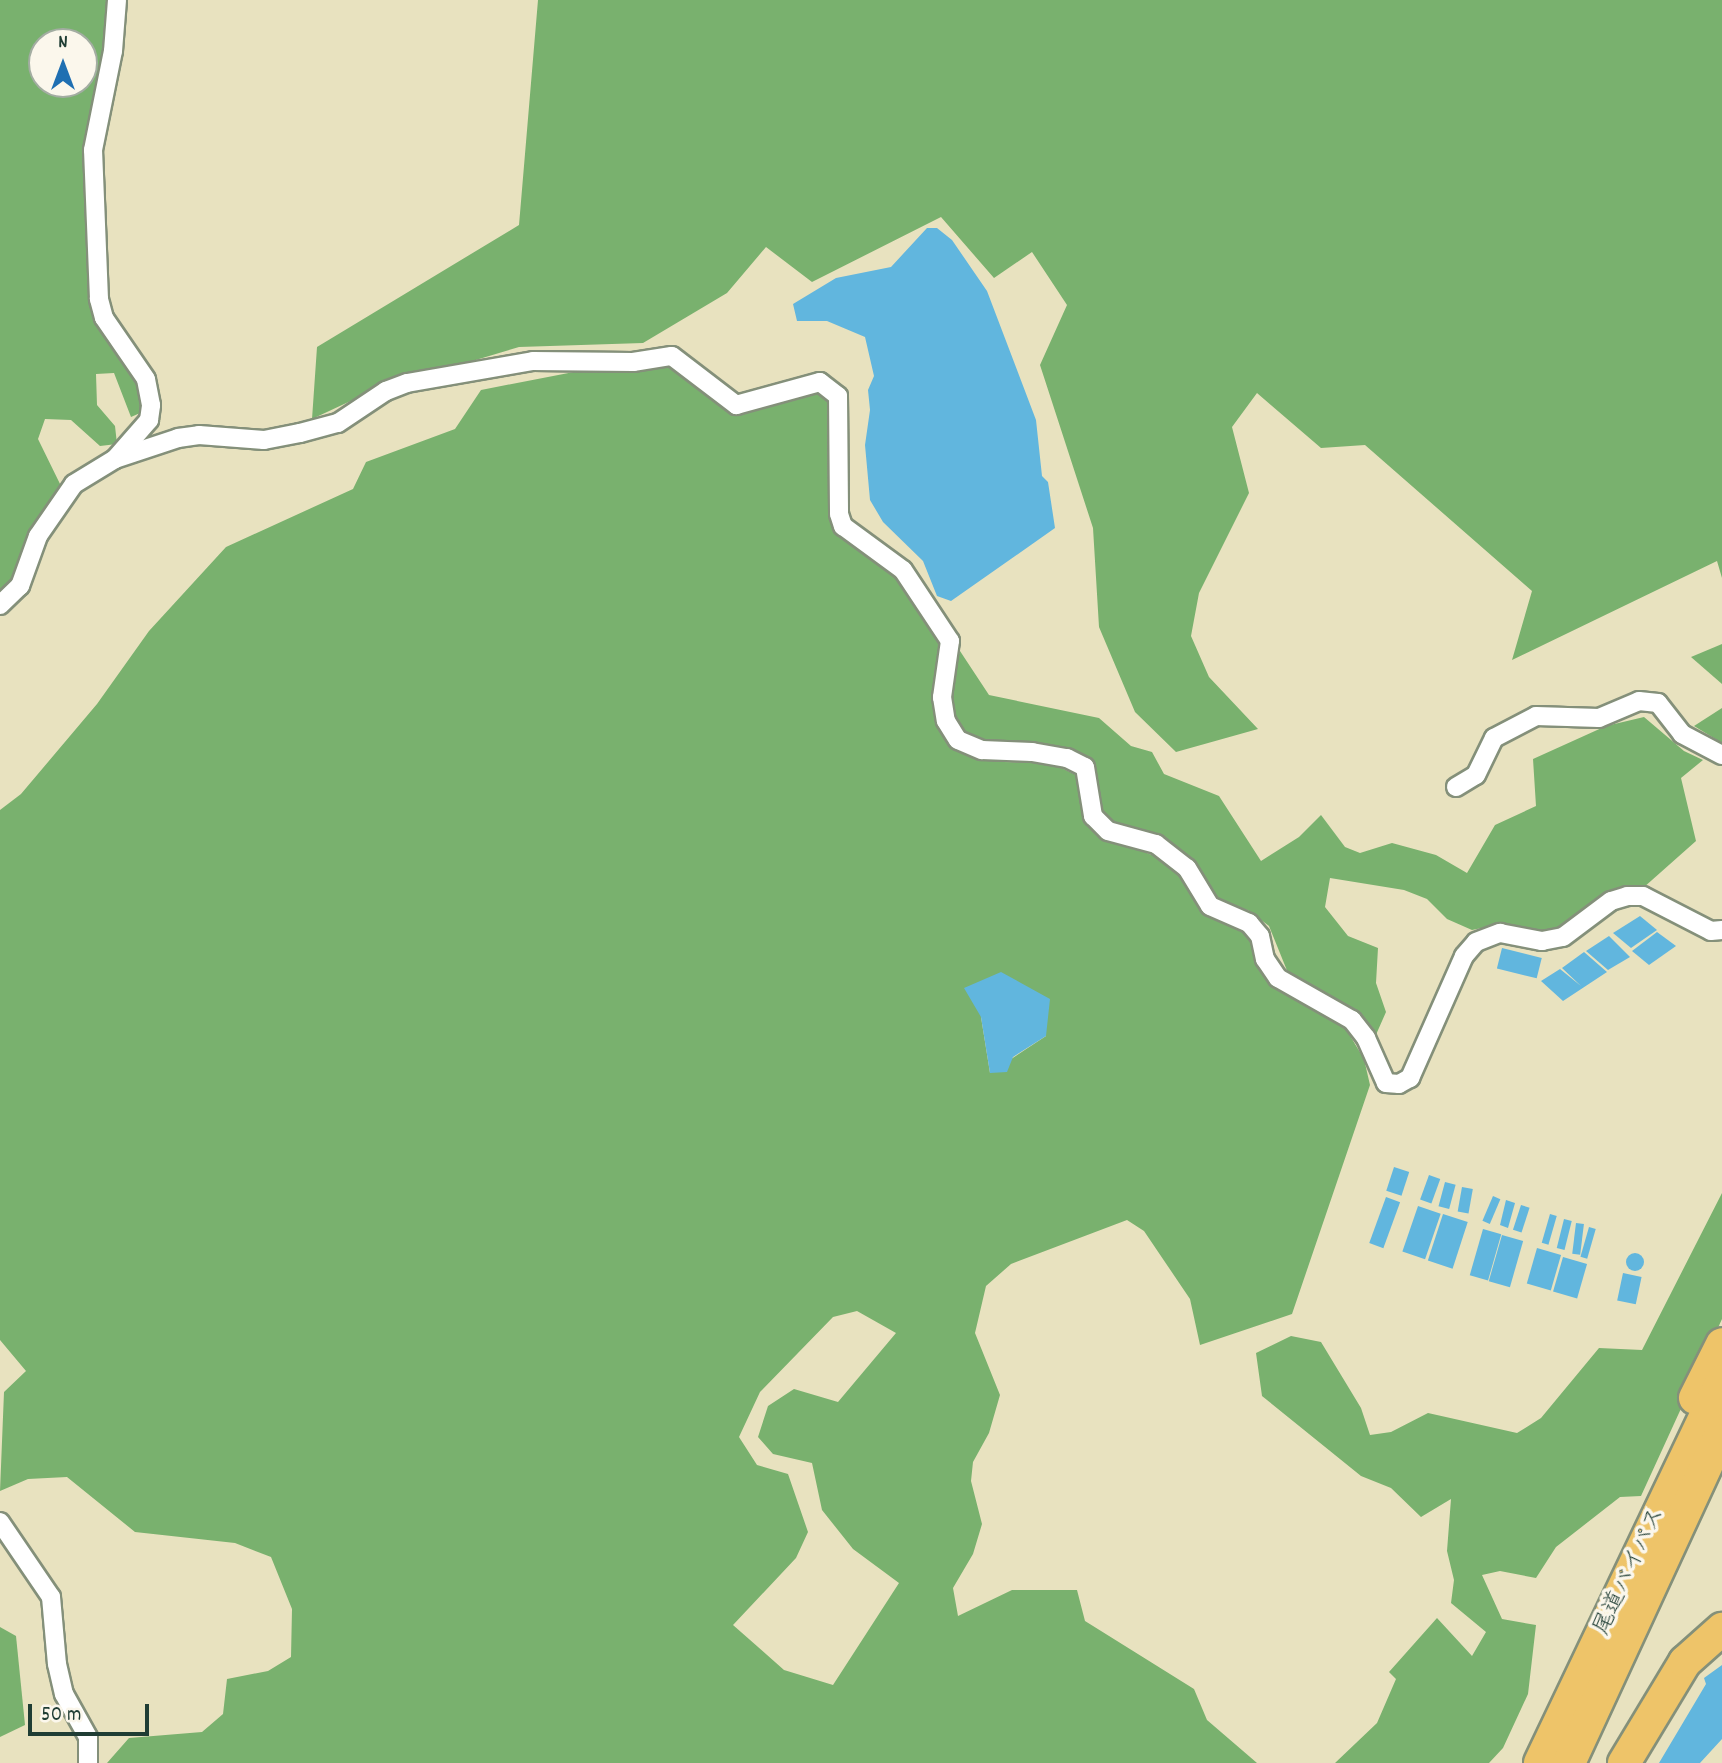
<!DOCTYPE html>
<meta charset="utf-8">
<style>
body{margin:0}
#map{position:relative;width:1722px;height:1763px;overflow:hidden;background:#e8e2bf;font-family:Dekko,"Klee One",sans-serif}
div>[style]{position:absolute}
.forest>*{inset:0;background:#79b16e}
.water>*{inset:0;background:#61b6de;transform-origin:0 0}
.round{border-radius:50%}
.roads{filter:drop-shadow(2px 0 #84907a) drop-shadow(-2px 0 #84907a) drop-shadow(0 2px #84907a) drop-shadow(0 -2px #84907a)}
.minor>*{height:18px;margin:-9px;padding:0 9px;transform-origin:9px;border-radius:9px;background:#fff}
.motorway>*{height:32px;margin:-16px;padding:0 16px;transform-origin:16px;border-radius:16px;background:#eec469}
span{translate:-50% -50%;white-space:nowrap;text-align:center;line-height:1.15;-webkit-text-stroke:7px #fbf7ec;paint-order:stroke}
.street-label{font-size:23px;color:#1f3d34}
.north{position:absolute;left:28px;top:28px;width:70px;height:70px;box-sizing:border-box;background:#fbf7ec;border:2px solid #a3ada2;border-radius:50%;rotate:0deg;font-size:19px;font-weight:700;line-height:28px;text-align:center;color:#1f3d34}
.north::after{content:'';display:block;margin:auto;width:24px;height:32px;background:#1f6fb2;clip-path:polygon(50% 0,100% 100%,50% 72%,0 100%)}
.scale{position:absolute;left:28px;top:1704px;width:121px;height:32px;box-sizing:border-box;border:4px solid #1f3d34;border-top:0;padding-left:9px;font-size:21px;line-height:24px;white-space:nowrap;color:#1f3d34;-webkit-text-stroke:5px #fbf7ec;paint-order:stroke}
</style>
<div id="map">
<div class="forest">
<div style="clip-path:polygon(evenodd,0 0,111px 0,96px 291px,137px 374px,147px 410px,131px 417px,114px 373px,96px 374px,97px 405px,115px 426px,117px 444px,100px 446px,71px 420px,45px 419px,38px 439px,62px 488px,9px 586px,0 590px,0 0,42px 42px,84px 42px,84px 84px,42px 84px,42px 42px)"></div>
<div style="clip-path:polygon(538px 0,1722px 0,1722px 578px,1717px 561px,1512px 660px,1532px 591px,1365px 445px,1321px 448px,1257px 393px,1232px 427px,1249px 493px,1199px 593px,1191px 636px,1209px 677px,1258px 729px,1176px 752px,1135px 712px,1099px 627px,1093px 528px,1040px 365px,1067px 305px,1032px 252px,994px 278px,941px 217px,812px 282px,766px 247px,727px 293px,643px 343px,519px 347px,372px 391px,312px 419px,317px 347px,519px 225px)"></div>
<div style="clip-path:polygon(evenodd,669px 365px,727px 409px,766px 408px,778px 396px,826px 388px,836px 404px,834px 527px,903px 576px,944px 642px,951px 744px,1003px 762px,1051px 763px,1080px 777px,1094px 831px,1171px 863px,1192px 884px,1201px 907px,1246px 931px,1262px 974px,1288px 996px,1346px 1029px,1364px 1059px,1370px 1085px,1292px 1314px,1200px 1345px,1190px 1299px,1144px 1231px,1127px 1220px,1011px 1264px,986px 1286px,975px 1333px,1000px 1395px,989px 1433px,973px 1462px,971px 1481px,982px 1524px,973px 1554px,953px 1588px,958px 1616px,1012px 1590px,1077px 1590px,1085px 1621px,1194px 1689px,1207px 1720px,1257px 1763px,107px 1763px,129px 1738px,202px 1732px,223px 1714px,227px 1679px,268px 1671px,291px 1657px,292px 1609px,271px 1557px,235px 1543px,135px 1532px,67px 1477px,28px 1479px,0 1491px,4px 1392px,26px 1371px,0 1340px,0 810px,21px 794px,97px 704px,149px 631px,226px 547px,353px 489px,366px 462px,455px 429px,481px 390px,584px 370px,669px 365px,981px 1017px,1046px 1036px,990px 1073px,981px 1017px,669px 365px,857px 1311px,896px 1333px,838px 1402px,794px 1389px,768px 1406px,758px 1437px,773px 1454px,812px 1463px,822px 1510px,853px 1549px,899px 1583px,833px 1685px,784px 1670px,733px 1625px,796px 1558px,808px 1532px,788px 1474px,757px 1465px,739px 1437px,760px 1392px,833px 1317px,857px 1311px)"></div>
<div style="clip-path:polygon(1722px 644px,1722px 684px,1691px 657px)"></div>
<div style="clip-path:polygon(960px 651px,989px 695px,1099px 718px,1131px 746px,1152px 752px,1164px 774px,1219px 796px,1261px 861px,1299px 837px,1321px 815px,1345px 847px,1360px 853px,1392px 843px,1436px 855px,1467px 873px,1495px 825px,1536px 806px,1533px 759px,1606px 726px,1644px 717px,1684px 751px,1703px 760px,1681px 778px,1696px 841px,1643px 888px,1620px 887px,1600px 897px,1566px 928px,1548px 931px,1501px 924px,1472px 930px,1447px 919px,1427px 899px,1404px 890px,1330px 878px,1325px 907px,1348px 936px,1378px 948px,1376px 983px,1386px 1012px,1375px 1037px,1362px 1018px,1337px 1001px,1309px 991px,1288px 973px,1269px 926px,1248px 910px,1217px 907px,1207px 896px,1200px 869px,1178px 848px,1101px 816px,1090px 760px,1068px 749px,987px 741px,958px 729px,945px 704px)"></div>
<div style="clip-path:polygon(1722px 708px,1722px 743px,1694px 726px)"></div>
<div style="clip-path:polygon(1722px 1193px,1722px 1319px,1641px 1496px,1620px 1497px,1556px 1547px,1536px 1578px,1500px 1571px,1482px 1575px,1502px 1619px,1536px 1625px,1528px 1694px,1503px 1748px,1489px 1763px,1335px 1763px,1377px 1723px,1396px 1679px,1389px 1672px,1437px 1618px,1472px 1656px,1486px 1632px,1451px 1603px,1454px 1580px,1447px 1551px,1451px 1499px,1421px 1517px,1391px 1488px,1361px 1476px,1262px 1396px,1256px 1353px,1291px 1336px,1321px 1342px,1361px 1408px,1370px 1435px,1391px 1432px,1428px 1413px,1517px 1433px,1541px 1418px,1599px 1348px,1642px 1350px)"></div>
<div style="clip-path:polygon(0 1627px,16px 1636px,25px 1725px,0 1737px)"></div>
</div>
<div class="water">
<div style="clip-path:polygon(927px 228px,937px 228px,952px 240px,987px 291px,1036px 420px,1042px 476px,1048px 482px,1055px 528px,951px 601px,937px 596px,923px 561px,883px 522px,870px 500px,865px 445px,870px 410px,868px 390px,874px 376px,865px 337px,827px 321px,797px 321px,793px 304px,836px 278px,891px 267px)"></div>
<div style="clip-path:polygon(1640px 916px,1657px 930px,1631px 948px,1613px 933px)"></div>
<div style="clip-path:polygon(1657px 932px,1676px 946px,1649px 965px,1632px 951px)"></div>
<div style="clip-path:polygon(1609px 936px,1630px 957px,1608px 970px,1586px 951px)"></div>
<div style="left:1502px;top:948px;width:41px;height:21px;rotate:14deg"></div>
<div style="clip-path:polygon(1584px 952px,1607px 972px,1563px 1001px,1541px 981px,1560px 969px,1581px 986px,1562px 968px)"></div>
<div style="clip-path:polygon(1001px 972px,1050px 999px,1046px 1036px,1013px 1057px,1007px 1072px,990px 1073px,981px 1017px,964px 988px)"></div>
<div style="left:1394px;top:1167px;width:16px;height:25px;rotate:18deg"></div>
<div style="left:1429px;top:1175px;width:12px;height:26px;rotate:20deg"></div>
<div style="left:1445px;top:1182px;width:11px;height:25px;rotate:15deg"></div>
<div style="left:1462px;top:1187px;width:11px;height:25px;rotate:10deg"></div>
<div style="left:1493px;top:1196px;width:8px;height:27px;rotate:23deg"></div>
<div style="left:1386px;top:1197px;width:15px;height:49px;rotate:20deg"></div>
<div style="clip-path:polygon(1506px 1200px,1515px 1203px,1508px 1228px,1500px 1225px)"></div>
<div style="left:1521px;top:1205px;width:9px;height:26px;rotate:18deg"></div>
<div style="left:1418px;top:1206px;width:24px;height:48px;rotate:19deg"></div>
<div style="left:1443px;top:1214px;width:26px;height:49px;rotate:18deg"></div>
<div style="left:1550px;top:1214px;width:7px;height:30px;rotate:16deg"></div>
<div style="left:1564px;top:1219px;width:8px;height:30px;rotate:14deg"></div>
<div style="left:1576px;top:1223px;width:8px;height:31px;rotate:7deg"></div>
<div style="left:1589px;top:1227px;width:7px;height:31px;rotate:16deg"></div>
<div style="left:1483px;top:1229px;width:19px;height:48px;rotate:16deg"></div>
<div style="left:1502px;top:1235px;width:22px;height:48px;rotate:16deg"></div>
<div style="left:1537px;top:1248px;width:25px;height:37px;rotate:16deg"></div>
<div class="round" style="left:1626px;top:1253px;width:18px;height:18px"></div>
<div style="left:1563px;top:1257px;width:25px;height:36px;rotate:16deg"></div>
<div style="left:1623px;top:1273px;width:19px;height:28px;rotate:12deg"></div>
<div style="clip-path:polygon(1722px 1665px,1722px 1739px,1700px 1763px,1659px 1763px,1706px 1684px,1704px 1678px)"></div>
</div>
<div class="roads">
<div class="minor">
<div style="left:115px;top:459px;width:52px;rotate:-48.9deg"></div>
<div style="left:149px;top:420px;width:15px;rotate:-82deg"></div>
<div style="left:151px;top:405px;width:26px;rotate:-101deg"></div>
<div style="left:146px;top:379px;width:74px;rotate:-124.5deg"></div>
<div style="left:104px;top:318px;width:20px;rotate:-105deg"></div>
<div style="left:99px;top:299px;width:149px;rotate:-92.3deg"></div>
<div style="left:93px;top:150px;width:101px;rotate:-78.6deg"></div>
<div style="left:113px;top:51px;width:51px;rotate:-85.5deg"></div>
<div style="left:0;top:605px;width:28px;rotate:-44deg"></div>
<div style="left:20px;top:586px;width:53px;rotate:-70.2deg"></div>
<div style="left:38px;top:536px;width:63px;rotate:-55.3deg"></div>
<div style="left:74px;top:484px;width:48px;rotate:-31.4deg"></div>
<div style="left:115px;top:459px;width:66px;rotate:-18.4deg"></div>
<div style="left:178px;top:438px;width:21px;rotate:-8deg"></div>
<div style="left:199px;top:435px;width:65px;rotate:4.4deg"></div>
<div style="left:264px;top:440px;width:37px;rotate:-11deg"></div>
<div style="left:300px;top:433px;width:39px;rotate:-15deg"></div>
<div style="left:338px;top:423px;width:58px;rotate:-33.7deg"></div>
<div style="left:386px;top:391px;width:22px;rotate:-21deg"></div>
<div style="left:407px;top:383px;width:128px;rotate:-9.9deg"></div>
<div style="left:533px;top:361px;width:100px;rotate:0.6deg"></div>
<div style="left:633px;top:362px;width:39px;rotate:-9deg"></div>
<div style="left:672px;top:356px;width:81px;rotate:37.4deg"></div>
<div style="left:736px;top:405px;width:87px;rotate:-15.3deg"></div>
<div style="left:820px;top:382px;width:23px;rotate:38deg"></div>
<div style="left:838px;top:396px;width:118px;rotate:89.5deg"></div>
<div style="left:839px;top:514px;width:13px;rotate:72deg"></div>
<div style="left:843px;top:526px;width:74px;rotate:36.3deg"></div>
<div style="left:903px;top:570px;width:85px;rotate:56.5deg"></div>
<div style="left:950px;top:641px;width:57px;rotate:98.1deg"></div>
<div style="left:942px;top:697px;width:24px;rotate:81deg"></div>
<div style="left:946px;top:721px;width:22px;rotate:58deg"></div>
<div style="left:958px;top:740px;width:26px;rotate:23deg"></div>
<div style="left:982px;top:750px;width:50px;rotate:2.3deg"></div>
<div style="left:1032px;top:752px;width:36px;rotate:10deg"></div>
<div style="left:1067px;top:758px;width:20px;rotate:27deg"></div>
<div style="left:1085px;top:767px;width:50px;rotate:80.7deg"></div>
<div style="left:1093px;top:816px;width:21px;rotate:45deg"></div>
<div style="left:1108px;top:831px;width:50px;rotate:15.2deg"></div>
<div style="left:1156px;top:844px;width:39px;rotate:38deg"></div>
<div style="left:1187px;top:868px;width:44px;rotate:58.8deg"></div>
<div style="left:1210px;top:906px;width:43px;rotate:23.6deg"></div>
<div style="left:1249px;top:923px;width:17px;rotate:50deg"></div>
<div style="left:1260px;top:936px;width:24px;rotate:78deg"></div>
<div style="left:1265px;top:959px;width:23px;rotate:56deg"></div>
<div style="left:1278px;top:978px;width:85px;rotate:29.6deg"></div>
<div style="left:1352px;top:1020px;width:23px;rotate:52deg"></div>
<div style="left:1366px;top:1038px;width:49px;rotate:66deg"></div>
<div style="left:1386px;top:1083px;width:13px;rotate:4deg"></div>
<div style="left:1399px;top:1084px;width:13px;rotate:-29deg"></div>
<div style="left:1410px;top:1078px;width:133px;rotate:-66.1deg"></div>
<div style="left:1464px;top:956px;width:18px;rotate:-49deg"></div>
<div style="left:1476px;top:942px;width:26px;rotate:-21deg"></div>
<div style="left:1500px;top:933px;width:43px;rotate:10.8deg"></div>
<div style="left:1542px;top:941px;width:21px;rotate:-11deg"></div>
<div style="left:1563px;top:937px;width:60px;rotate:-36.9deg"></div>
<div style="left:1611px;top:901px;width:17px;rotate:-17deg"></div>
<div style="left:1627px;top:896px;width:16px"></div>
<div style="left:1643px;top:896px;width:76px;rotate:27.2deg"></div>
<div style="left:1711px;top:931px;width:11px;rotate:-5deg"></div>
<div style="left:1456px;top:787px;width:23px;rotate:-31deg"></div>
<div style="left:1476px;top:775px;width:41px;rotate:-64.1deg"></div>
<div style="left:1494px;top:738px;width:47px;rotate:-27.6deg"></div>
<div style="left:1536px;top:716px;width:63px;rotate:1.8deg"></div>
<div style="left:1599px;top:718px;width:43px;rotate:-23deg"></div>
<div style="left:1639px;top:701px;width:19px;rotate:6deg"></div>
<div style="left:1658px;top:703px;width:39px;rotate:52deg"></div>
<div style="left:1682px;top:734px;width:45px;rotate:27.7deg"></div>
<div style="left:0;top:1522px;width:91px;rotate:55.8deg"></div>
<div style="left:51px;top:1597px;width:67px;rotate:84.9deg"></div>
<div style="left:57px;top:1664px;width:31px;rotate:77deg"></div>
<div style="left:64px;top:1694px;width:49px;rotate:60.8deg"></div>
<div style="left:88px;top:1737px;width:26px;rotate:90deg"></div>
</div>
<div class="motorway">
<div style="left:1695px;top:1398px;width:60px;rotate:-63.4deg"></div>
<div style="left:1540px;top:1763px;width:423px;rotate:-64.5deg"></div>
<div style="left:1569px;top:1763px;width:365px;rotate:-65.2deg"></div>
<div style="left:1624px;top:1763px;width:118px;rotate:-58.9deg"></div>
<div style="left:1685px;top:1662px;width:50px;rotate:-41.7deg"></div>
</div>
</div>
<div class="street-label">
<span style="left:1631px;top:1572px;rotate:-65deg">尾道バイパス</span>
</div>
<div class="north">N</div>
<div class="scale">50 m</div>
</div>
